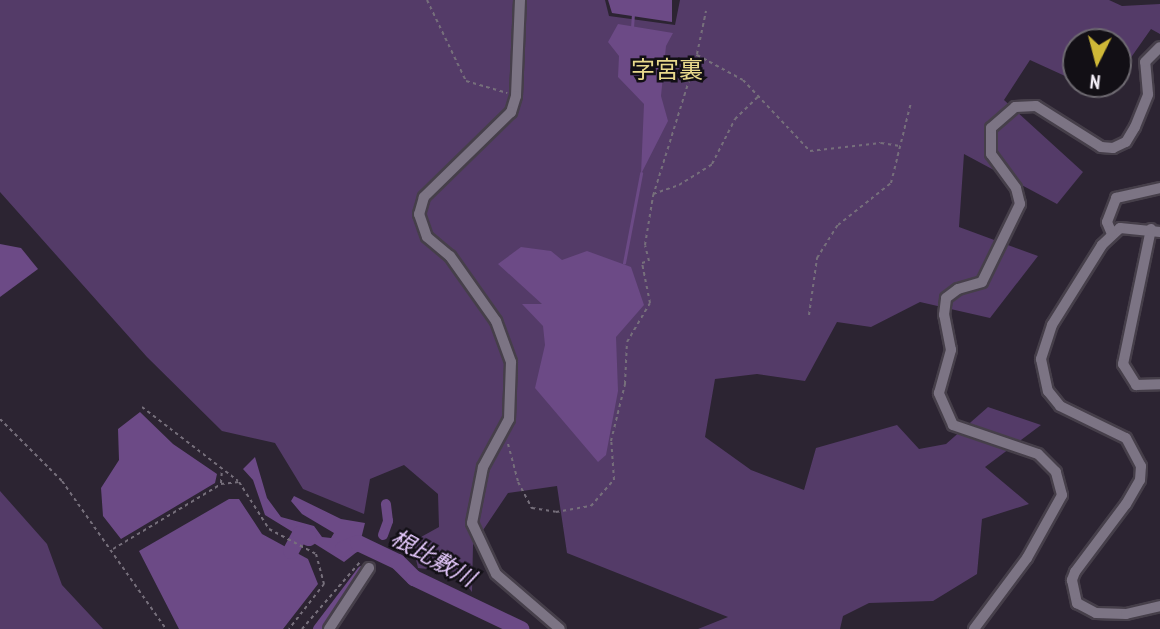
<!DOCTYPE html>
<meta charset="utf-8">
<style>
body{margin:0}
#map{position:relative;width:1160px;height:629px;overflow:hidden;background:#2c2432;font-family:"PT Sans Narrow","Noto Sans JP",sans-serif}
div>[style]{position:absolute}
.green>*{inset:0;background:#543b68}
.water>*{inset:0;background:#6c4a86}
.stream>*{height:2.5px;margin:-1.25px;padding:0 1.25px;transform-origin:1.25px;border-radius:1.25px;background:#6c4a86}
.canal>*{height:10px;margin:-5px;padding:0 5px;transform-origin:5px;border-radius:5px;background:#6c4a86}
.river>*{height:16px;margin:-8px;padding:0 8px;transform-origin:8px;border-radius:8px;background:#6c4a86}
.path>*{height:2px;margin-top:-1px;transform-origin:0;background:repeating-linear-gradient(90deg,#766f7b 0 3.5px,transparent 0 7px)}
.roads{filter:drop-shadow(2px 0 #463f4a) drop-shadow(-2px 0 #463f4a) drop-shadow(0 2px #463f4a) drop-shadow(0 -2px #463f4a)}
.minor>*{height:10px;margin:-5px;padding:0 5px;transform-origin:5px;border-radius:5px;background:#7c7484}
span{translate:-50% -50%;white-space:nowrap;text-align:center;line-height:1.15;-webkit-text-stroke:5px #120f15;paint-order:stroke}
.water-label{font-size:23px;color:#e6c9fe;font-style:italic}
.quarter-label{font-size:24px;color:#e8d98b}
.north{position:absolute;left:1062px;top:28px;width:70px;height:70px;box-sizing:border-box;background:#120f15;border:2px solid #6d6970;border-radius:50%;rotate:186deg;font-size:19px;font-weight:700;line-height:28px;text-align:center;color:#f5f0f9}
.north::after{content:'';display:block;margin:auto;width:24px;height:32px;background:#cfb837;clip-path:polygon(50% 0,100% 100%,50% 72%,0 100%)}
</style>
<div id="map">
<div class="green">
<div style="clip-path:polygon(0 0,605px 0,609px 16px,675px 25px,680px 0,1109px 0,1122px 6px,1160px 4px,1160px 34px,1151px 29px,1118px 76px,1118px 42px,1076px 42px,1076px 81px,1030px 60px,1004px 100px,1083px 172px,1057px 204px,964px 154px,959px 227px,1038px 256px,990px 318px,920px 302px,871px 327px,837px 322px,805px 381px,757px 374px,715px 379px,705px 437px,751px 470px,804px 490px,816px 448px,897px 425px,919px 449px,946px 444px,988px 407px,1041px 425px,985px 467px,1029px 504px,982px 519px,977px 574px,933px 601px,869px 603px,843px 616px,840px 629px,698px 629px,728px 617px,567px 553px,557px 486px,508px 493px,473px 545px,472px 592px,457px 572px,418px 568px,412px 542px,439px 527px,438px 494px,404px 465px,370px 479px,364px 514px,303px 489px,275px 443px,222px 431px,147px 357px,0 192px)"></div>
<div style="clip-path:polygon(0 491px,47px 544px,62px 585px,103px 629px,0 629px)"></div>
</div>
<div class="water">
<div style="clip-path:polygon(608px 0,672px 0,672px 22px,612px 13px)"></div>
<div style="clip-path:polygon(618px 24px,673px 33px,666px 46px,661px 96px,668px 121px,641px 174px,644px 104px,618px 77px,619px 56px,608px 42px)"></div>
<div style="clip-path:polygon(0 244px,21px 248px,38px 269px,0 297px)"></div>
<div style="clip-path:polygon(521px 247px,551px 251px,562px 260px,587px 251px,631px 267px,644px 305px,616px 337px,618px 391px,606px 455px,598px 462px,535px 388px,545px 345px,543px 326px,522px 304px,542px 304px,498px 264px)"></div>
<div style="clip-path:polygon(140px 412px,173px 444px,217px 474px,215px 483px,121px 539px,103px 516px,101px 488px,119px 460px,118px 429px)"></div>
<div style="clip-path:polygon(255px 457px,267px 498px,281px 517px,314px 526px,322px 537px,331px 538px,334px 533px,302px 514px,291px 501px,294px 496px,341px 519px,365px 523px,358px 551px,344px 562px,312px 542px,302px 539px,299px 544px,293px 540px,296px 534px,265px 515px,253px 480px,243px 469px)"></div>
<div style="clip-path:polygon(229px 499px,239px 499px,262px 534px,308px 559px,318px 584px,283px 629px,179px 629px,139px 551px)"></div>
</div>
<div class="stream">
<div style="left:632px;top:28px;width:14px;rotate:-86deg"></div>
<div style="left:624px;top:263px;width:91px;rotate:-79.2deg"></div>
</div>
<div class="canal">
<div style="left:383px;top:535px;width:15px;rotate:-70deg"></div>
<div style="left:388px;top:521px;width:17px;rotate:-97deg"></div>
<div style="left:318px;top:629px;width:73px;rotate:-52.8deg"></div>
</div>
<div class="river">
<div style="left:343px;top:549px;width:16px;rotate:-22deg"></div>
<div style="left:358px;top:543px;width:44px;rotate:25.4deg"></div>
<div style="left:398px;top:562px;width:23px;rotate:45deg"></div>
<div style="left:414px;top:578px;width:119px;rotate:25.5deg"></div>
<div style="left:291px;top:551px;width:19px;rotate:-62deg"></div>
<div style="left:300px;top:534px;width:10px;rotate:24deg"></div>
</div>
<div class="path">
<div style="left:427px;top:0;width:90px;rotate:64.3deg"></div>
<div style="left:466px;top:81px;width:43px;rotate:16.3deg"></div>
<div style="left:697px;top:54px;width:44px;rotate:-78.2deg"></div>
<div style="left:653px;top:194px;width:28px;rotate:-19deg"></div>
<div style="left:679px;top:185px;width:39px;rotate:-32deg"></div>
<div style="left:712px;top:164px;width:51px;rotate:-62.9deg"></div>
<div style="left:735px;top:119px;width:33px;rotate:-44deg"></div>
<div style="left:809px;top:315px;width:58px;rotate:-82deg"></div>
<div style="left:817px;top:258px;width:39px;rotate:-58deg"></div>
<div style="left:838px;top:225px;width:68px;rotate:-38.4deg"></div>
<div style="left:891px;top:183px;width:83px;rotate:-76.1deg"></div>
<div style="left:142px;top:407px;width:121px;rotate:37.6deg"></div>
<div style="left:0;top:419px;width:88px;rotate:45deg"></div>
<div style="left:62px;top:481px;width:181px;rotate:54.9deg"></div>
<div style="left:508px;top:444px;width:39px;rotate:75deg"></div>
<div style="left:518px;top:482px;width:30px;rotate:62deg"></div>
<div style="left:532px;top:508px;width:24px;rotate:9deg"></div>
<div style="left:556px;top:512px;width:36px;rotate:-10deg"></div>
<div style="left:591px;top:506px;width:35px;rotate:-49deg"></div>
<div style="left:614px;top:480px;width:39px;rotate:-94deg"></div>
<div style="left:611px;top:441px;width:59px;rotate:-76.2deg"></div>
<div style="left:625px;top:384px;width:42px;rotate:-87.3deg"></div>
<div style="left:627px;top:342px;width:45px;rotate:-59.5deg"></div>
<div style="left:650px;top:303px;width:41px;rotate:-101.3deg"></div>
<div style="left:642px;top:263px;width:7px;rotate:-16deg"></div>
<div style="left:649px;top:261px;width:16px;rotate:-104deg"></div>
<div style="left:645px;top:245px;width:50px;rotate:-80.7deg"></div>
<div style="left:653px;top:196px;width:148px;rotate:-72.7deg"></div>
<div style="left:697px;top:55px;width:52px;rotate:28.5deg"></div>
<div style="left:743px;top:80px;width:98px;rotate:46.7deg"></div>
<div style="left:810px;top:151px;width:71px;rotate:-6.4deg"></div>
<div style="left:881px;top:143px;width:19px;rotate:9deg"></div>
<div style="left:221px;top:483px;width:14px;rotate:-86deg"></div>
<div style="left:113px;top:549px;width:126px;rotate:-31deg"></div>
<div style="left:221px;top:484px;width:18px;rotate:-6deg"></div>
<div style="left:239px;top:482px;width:56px;rotate:57.4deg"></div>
<div style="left:269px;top:529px;width:53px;rotate:28deg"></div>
<div style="left:316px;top:554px;width:31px;rotate:75deg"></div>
<div style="left:324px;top:584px;width:57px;rotate:127.9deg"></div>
<div style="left:302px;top:629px;width:89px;rotate:-49.1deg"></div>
</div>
<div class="roads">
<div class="minor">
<div style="left:520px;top:0;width:96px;rotate:92.4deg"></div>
<div style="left:516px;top:96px;width:17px;rotate:107deg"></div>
<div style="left:511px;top:112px;width:122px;rotate:135.7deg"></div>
<div style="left:424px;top:197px;width:18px;rotate:106deg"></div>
<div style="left:419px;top:214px;width:24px;rotate:71deg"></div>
<div style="left:427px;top:237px;width:30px;rotate:40deg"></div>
<div style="left:450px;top:256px;width:80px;rotate:54.7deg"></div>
<div style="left:496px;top:321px;width:44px;rotate:69.9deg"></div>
<div style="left:511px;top:362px;width:57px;rotate:92deg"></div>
<div style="left:509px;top:419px;width:55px;rotate:118.4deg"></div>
<div style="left:483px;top:467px;width:57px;rotate:101.1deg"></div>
<div style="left:472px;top:523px;width:56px;rotate:64.8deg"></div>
<div style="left:496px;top:574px;width:84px;rotate:40.7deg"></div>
<div style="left:1151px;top:229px;width:138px;rotate:101.7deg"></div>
<div style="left:1123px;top:364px;width:25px;rotate:58deg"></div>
<div style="left:1136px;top:385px;width:24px;rotate:-2deg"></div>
<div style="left:1160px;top:232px;width:40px;rotate:-174.3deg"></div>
<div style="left:1120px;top:228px;width:25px;rotate:137deg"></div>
<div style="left:1102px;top:245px;width:94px;rotate:122deg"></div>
<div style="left:1052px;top:325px;width:36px;rotate:108deg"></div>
<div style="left:1041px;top:359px;width:33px;rotate:78deg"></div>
<div style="left:1048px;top:391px;width:19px;rotate:51deg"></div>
<div style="left:1060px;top:406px;width:73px;rotate:25.9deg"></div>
<div style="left:1126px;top:438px;width:32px;rotate:62deg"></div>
<div style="left:1141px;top:466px;width:14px;rotate:94deg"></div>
<div style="left:1140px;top:480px;width:28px;rotate:120deg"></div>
<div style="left:1126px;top:504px;width:85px;rotate:126.9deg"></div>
<div style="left:1075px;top:572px;width:9px;rotate:111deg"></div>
<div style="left:1072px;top:580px;width:24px;rotate:78deg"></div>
<div style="left:1077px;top:603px;width:21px;rotate:28deg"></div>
<div style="left:1096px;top:613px;width:30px;rotate:2deg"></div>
<div style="left:1126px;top:614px;width:35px;rotate:-13deg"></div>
<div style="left:1112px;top:234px;width:13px;rotate:-113deg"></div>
<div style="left:1107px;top:222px;width:26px;rotate:-69deg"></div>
<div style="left:1116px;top:198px;width:45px;rotate:-12.8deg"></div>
<div style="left:329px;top:629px;width:73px;rotate:-56.7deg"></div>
<div style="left:974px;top:629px;width:89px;rotate:-53.3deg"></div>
<div style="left:1027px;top:558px;width:72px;rotate:-60.9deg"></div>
<div style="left:1062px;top:495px;width:24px;rotate:-105deg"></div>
<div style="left:1056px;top:472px;width:25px;rotate:-135deg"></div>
<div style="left:1038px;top:454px;width:90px;rotate:-161.2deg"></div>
<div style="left:953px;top:425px;width:35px;rotate:-114deg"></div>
<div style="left:939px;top:393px;width:45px;rotate:-74.4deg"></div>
<div style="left:951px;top:350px;width:36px;rotate:-101deg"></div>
<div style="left:944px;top:315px;width:17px;rotate:-83deg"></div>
<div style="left:946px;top:298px;width:15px;rotate:-37deg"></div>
<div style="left:958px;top:289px;width:25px;rotate:-16deg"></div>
<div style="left:982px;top:282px;width:87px;rotate:-64deg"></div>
<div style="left:1020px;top:204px;width:16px;rotate:-104deg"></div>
<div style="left:1016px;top:188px;width:42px;rotate:-126.3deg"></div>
<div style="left:991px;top:154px;width:26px;rotate:-90deg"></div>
<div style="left:991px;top:128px;width:32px;rotate:-41deg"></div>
<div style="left:1015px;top:107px;width:21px;rotate:-3deg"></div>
<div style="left:1036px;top:106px;width:77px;rotate:32.2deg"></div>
<div style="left:1101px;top:147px;width:12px;rotate:5deg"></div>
<div style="left:1113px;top:148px;width:14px;rotate:-25deg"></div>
<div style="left:1126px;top:142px;width:17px;rotate:-59deg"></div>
<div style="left:1135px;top:127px;width:35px;rotate:-68deg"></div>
<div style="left:1148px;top:94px;width:32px;rotate:-95deg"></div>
<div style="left:1145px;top:62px;width:21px;rotate:-45deg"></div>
</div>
</div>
<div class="water-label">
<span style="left:433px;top:558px;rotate:29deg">根比敷川</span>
</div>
<div class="quarter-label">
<span style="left:667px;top:70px">字宮裏</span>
</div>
<div class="north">N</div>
</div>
